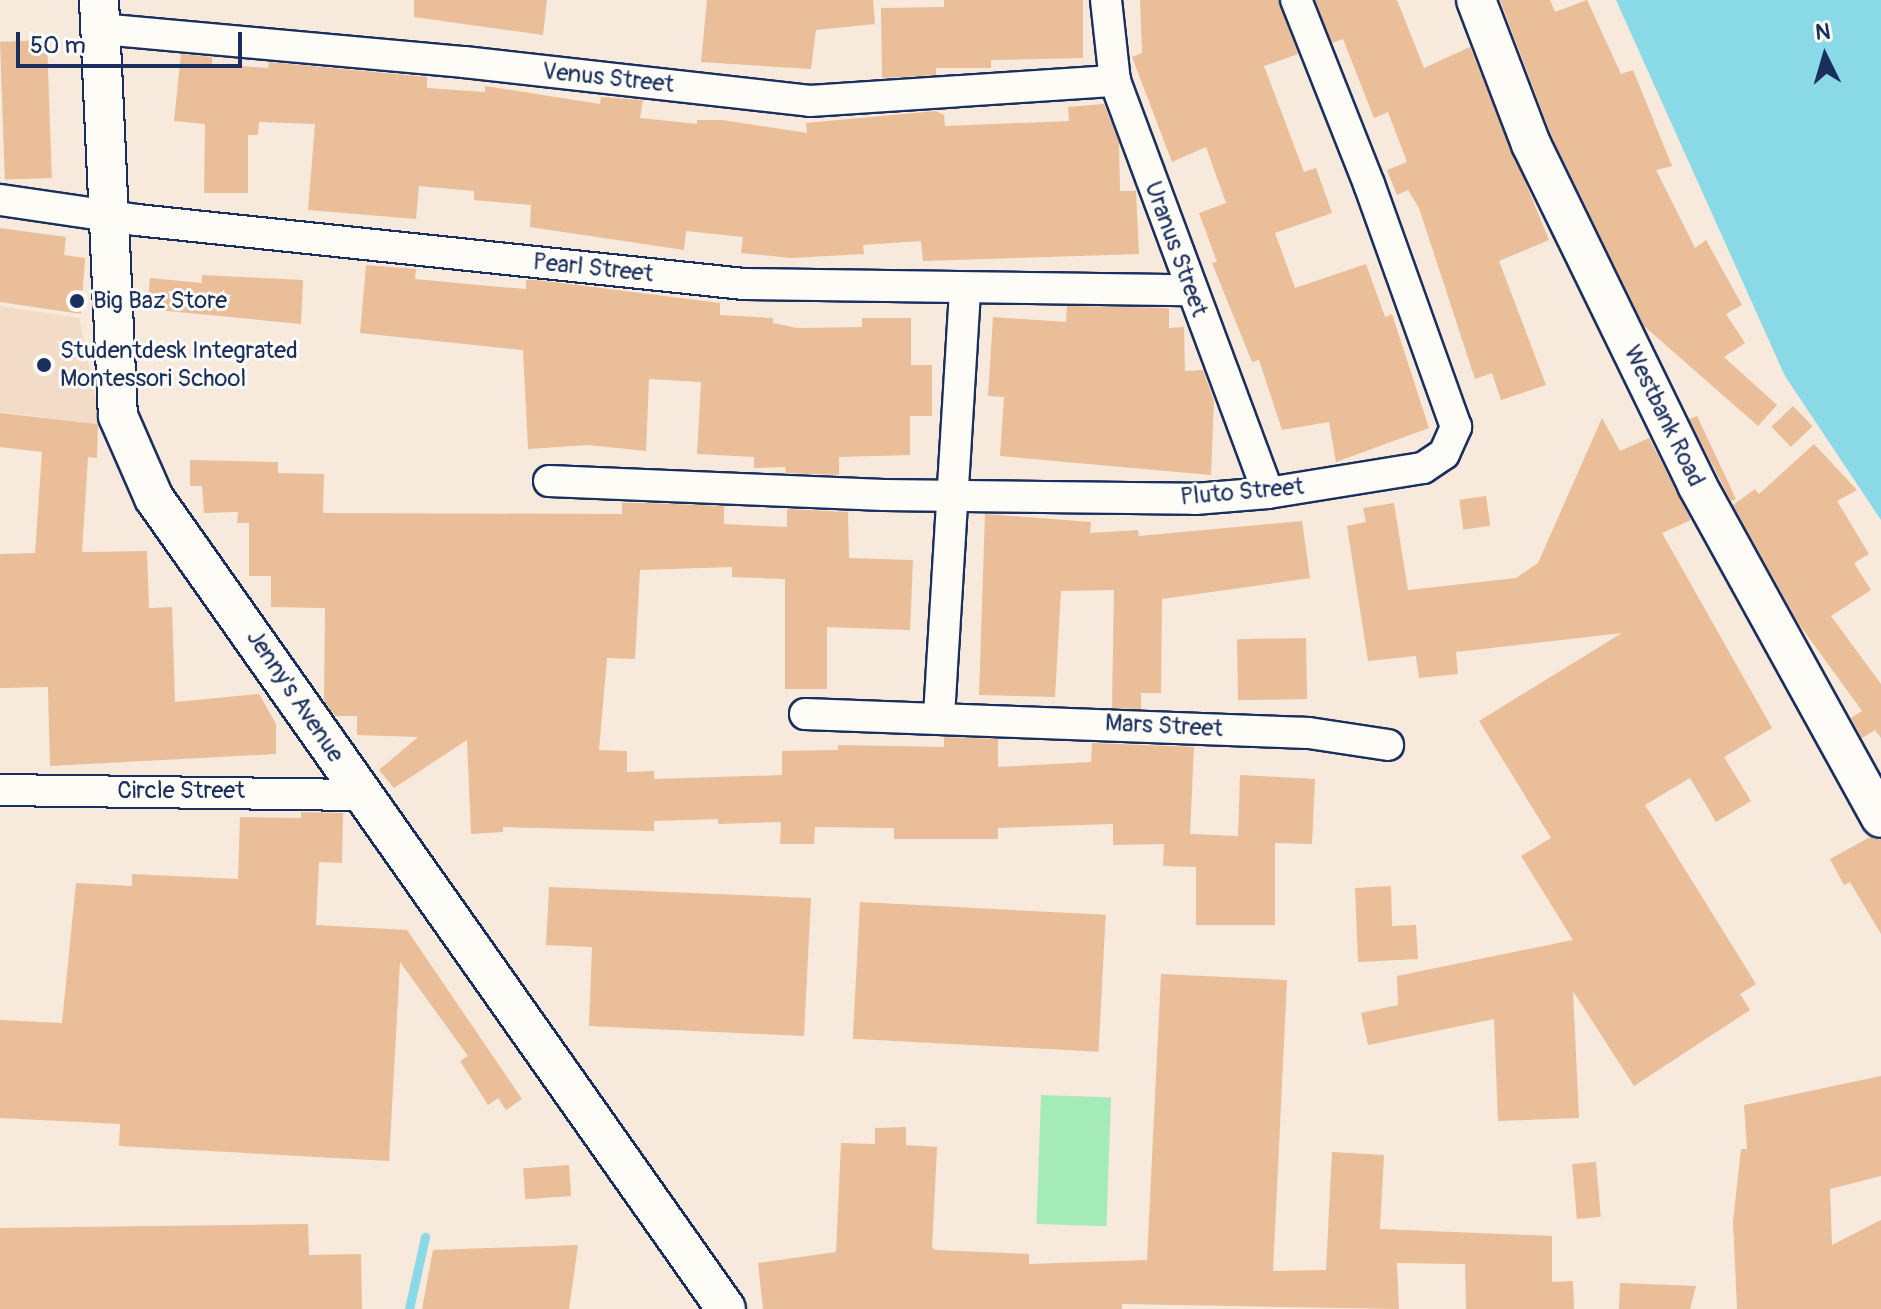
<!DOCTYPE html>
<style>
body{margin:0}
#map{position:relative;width:1881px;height:1309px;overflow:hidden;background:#f7e9db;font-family:Pangolin,sans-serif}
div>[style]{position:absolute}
.built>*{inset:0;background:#f3dcc7}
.green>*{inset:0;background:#a4ebb8;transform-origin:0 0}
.water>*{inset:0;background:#8ad9e7}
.stream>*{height:9px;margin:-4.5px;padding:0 4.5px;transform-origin:4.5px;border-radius:4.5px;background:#8ad9e7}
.building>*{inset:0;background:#e9be99;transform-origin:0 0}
.roads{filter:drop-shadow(2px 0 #1b2f5e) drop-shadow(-2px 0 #1b2f5e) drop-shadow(0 2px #1b2f5e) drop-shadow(0 -2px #1b2f5e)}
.minor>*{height:30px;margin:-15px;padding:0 15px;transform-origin:15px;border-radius:15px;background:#fdfcf7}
.tertiary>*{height:38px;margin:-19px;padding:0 19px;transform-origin:19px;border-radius:19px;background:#fdfcf7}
.dots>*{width:22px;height:22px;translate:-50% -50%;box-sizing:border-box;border:4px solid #fdfcf7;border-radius:50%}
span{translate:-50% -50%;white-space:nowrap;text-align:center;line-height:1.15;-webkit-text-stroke:6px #fdfcf7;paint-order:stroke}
.street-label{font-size:24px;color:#1b2f5e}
.poi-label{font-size:24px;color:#1b2f5e}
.left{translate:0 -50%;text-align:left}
.north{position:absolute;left:1785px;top:16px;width:80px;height:80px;-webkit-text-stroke:6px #fdfcf7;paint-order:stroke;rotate:355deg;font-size:22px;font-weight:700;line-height:32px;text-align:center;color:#1b2f5e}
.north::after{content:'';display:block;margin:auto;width:28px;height:36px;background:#1b2f5e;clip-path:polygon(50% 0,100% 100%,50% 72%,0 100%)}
.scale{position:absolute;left:16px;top:32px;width:226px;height:36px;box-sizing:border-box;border:4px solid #1b2f5e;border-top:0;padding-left:10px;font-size:24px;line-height:28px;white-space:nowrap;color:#1b2f5e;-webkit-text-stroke:6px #fdfcf7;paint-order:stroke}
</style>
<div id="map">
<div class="built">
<div style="clip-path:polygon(0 306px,79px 318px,101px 424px,0 412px)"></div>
</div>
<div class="green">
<div style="left:1041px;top:1095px;width:70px;height:129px;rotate:2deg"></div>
</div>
<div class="water">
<div style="clip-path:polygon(1616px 0,1881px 0,1881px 520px,1785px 376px)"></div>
</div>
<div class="stream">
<div style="left:409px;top:1309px;width:74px;rotate:-77.5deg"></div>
</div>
<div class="building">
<div style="clip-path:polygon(414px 0,547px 0,543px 35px,414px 17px)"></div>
<div style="clip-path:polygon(707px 0,873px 0,875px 24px,816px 30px,811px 69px,701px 62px)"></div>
<div style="clip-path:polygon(944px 0,1083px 0,1083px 58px,991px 60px,991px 68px,936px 68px,936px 75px,882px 78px,881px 8px,944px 7px)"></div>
<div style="clip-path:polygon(1140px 0,1278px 0,1298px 54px,1264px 66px,1304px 172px,1316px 168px,1332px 213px,1275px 233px,1295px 288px,1366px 264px,1385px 317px,1392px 314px,1429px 428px,1336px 462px,1329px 422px,1282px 430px,1259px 360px,1252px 362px,1212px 263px,1217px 262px,1199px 213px,1226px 203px,1206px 147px,1172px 162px,1132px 57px,1142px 53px)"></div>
<div style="clip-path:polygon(1315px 0,1397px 0,1424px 68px,1470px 47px,1549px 240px,1499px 261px,1546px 385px,1501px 400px,1492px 373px,1475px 379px,1419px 208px,1408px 190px,1397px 195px,1387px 170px,1407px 162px,1388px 112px,1374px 118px,1343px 39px,1332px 43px)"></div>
<div style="clip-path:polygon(1500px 0,1550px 0,1555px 12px,1587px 0,1621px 74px,1633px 70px,1672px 166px,1656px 170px,1695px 248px,1706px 240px,1742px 305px,1726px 314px,1745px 343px,1724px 357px,1777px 405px,1758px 426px,1644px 326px,1551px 135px)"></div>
<div style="left:47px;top:40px;width:138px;height:47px;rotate:88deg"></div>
<div style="clip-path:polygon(181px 54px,212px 57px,212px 64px,268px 68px,269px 62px,427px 77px,427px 88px,485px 92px,485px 86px,600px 104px,601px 97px,643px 100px,640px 118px,697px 124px,697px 120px,722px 120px,807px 133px,806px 123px,936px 111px,944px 115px,945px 126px,1069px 121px,1068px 107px,1104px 104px,1119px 142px,1120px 191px,1136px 191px,1139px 254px,923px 261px,921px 241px,863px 245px,864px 254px,791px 258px,741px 253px,743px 237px,686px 231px,684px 250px,530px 227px,531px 205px,474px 200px,474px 191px,419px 186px,416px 219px,308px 210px,315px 124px,259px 122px,258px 135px,248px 135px,248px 193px,204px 193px,205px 124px,174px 121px)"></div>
<div style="clip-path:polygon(0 228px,66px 237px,64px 255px,85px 258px,81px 314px,0 302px)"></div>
<div style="clip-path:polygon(366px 265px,416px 269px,415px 279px,478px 285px,526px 289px,526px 280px,537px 280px,720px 303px,720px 315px,773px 318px,773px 323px,797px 328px,862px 327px,862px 318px,911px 318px,911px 365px,932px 365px,932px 416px,910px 416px,910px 455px,839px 457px,839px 475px,786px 473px,785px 467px,754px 468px,754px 457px,697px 454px,701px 382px,649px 379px,646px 451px,588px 445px,528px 449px,523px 350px,360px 333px)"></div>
<div style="clip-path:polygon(202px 275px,303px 280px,301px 324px,147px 309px,150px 278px,202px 283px)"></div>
<div style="clip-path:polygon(1067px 306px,1169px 308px,1169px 328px,1184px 327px,1185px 371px,1203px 370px,1214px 401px,1211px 475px,1000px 456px,1004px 397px,988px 396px,993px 317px,1066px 322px)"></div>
<div style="left:1793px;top:406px;width:28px;height:30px;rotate:46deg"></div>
<div style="clip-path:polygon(0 413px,98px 424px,97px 458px,88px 457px,82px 552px,147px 551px,149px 608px,172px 607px,175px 702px,259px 694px,276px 724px,276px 754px,50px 766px,48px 687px,0 688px,0 554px,35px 553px,42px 452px,0 447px)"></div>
<div style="clip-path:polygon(1697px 416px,1736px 499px,1731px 501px,1689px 419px)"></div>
<div style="clip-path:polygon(1602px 418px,1620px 451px,1649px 438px,1691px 520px,1662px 533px,1772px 728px,1724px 757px,1751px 801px,1716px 822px,1690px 778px,1645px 805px,1756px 984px,1740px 994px,1750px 1010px,1634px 1086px,1573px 991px,1579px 1118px,1498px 1121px,1494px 1019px,1368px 1045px,1361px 1013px,1398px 1005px,1397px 976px,1573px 940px,1521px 856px,1551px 838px,1479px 721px,1622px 633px,1456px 652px,1458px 674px,1419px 678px,1416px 656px,1368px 661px,1347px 526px,1366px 522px,1363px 508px,1394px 503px,1408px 590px,1516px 578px,1538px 563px)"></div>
<div style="clip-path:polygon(1814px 444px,1857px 490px,1837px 501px,1869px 554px,1854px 563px,1871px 590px,1831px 616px,1881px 684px,1881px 738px,1875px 730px,1862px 738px,1851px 718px,1862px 711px,1799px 624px,1733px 505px,1755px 489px,1759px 494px)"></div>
<div style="clip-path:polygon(190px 460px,278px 462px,278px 473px,324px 474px,323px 513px,622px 514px,622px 503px,648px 503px,724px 506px,724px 524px,787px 527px,787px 509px,848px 512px,849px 558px,913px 560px,910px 630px,827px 627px,827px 689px,785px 689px,785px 579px,732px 577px,732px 567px,640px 570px,635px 659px,607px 658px,599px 750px,627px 751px,627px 772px,654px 771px,654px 779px,782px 775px,782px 751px,838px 750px,838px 745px,944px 747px,944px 737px,998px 739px,998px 767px,1091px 762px,1092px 743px,1194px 747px,1190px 834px,1238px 836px,1240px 775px,1315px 779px,1312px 844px,1275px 843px,1275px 925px,1196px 925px,1196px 867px,1163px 866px,1164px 844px,1113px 845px,1113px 824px,998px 828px,998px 839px,894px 839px,894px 828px,815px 827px,814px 844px,780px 844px,781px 822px,718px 824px,718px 819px,654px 821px,654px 831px,503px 827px,503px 832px,471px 834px,467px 740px,394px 788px,379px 770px,418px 737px,357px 735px,357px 716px,335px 716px,324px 701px,325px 608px,271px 607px,271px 576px,249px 576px,249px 523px,237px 523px,238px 512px,204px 513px,202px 486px,190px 486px)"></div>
<div style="left:1486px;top:496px;width:30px;height:27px;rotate:82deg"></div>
<div style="clip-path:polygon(985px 514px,1091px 522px,1090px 533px,1138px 530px,1139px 536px,1302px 521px,1310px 578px,1162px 599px,1161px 693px,1141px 693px,1141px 709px,1112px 708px,1114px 590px,1061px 591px,1055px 697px,979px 695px)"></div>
<div style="left:1306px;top:638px;width:61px;height:69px;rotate:89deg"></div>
<div style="clip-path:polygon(301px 812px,343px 813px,342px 863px,319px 862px,316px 925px,407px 930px,522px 1099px,506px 1110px,498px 1098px,488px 1105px,460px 1061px,468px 1056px,400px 962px,389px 1161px,119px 1146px,120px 1124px,0 1118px,0 1020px,62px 1023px,76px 883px,132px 886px,132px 874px,238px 879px,240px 817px,301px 818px)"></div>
<div style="clip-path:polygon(1870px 837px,1881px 840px,1881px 934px,1850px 882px,1844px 885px,1830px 859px)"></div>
<div style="clip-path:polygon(1391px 886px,1392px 926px,1416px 925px,1418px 959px,1358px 962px,1355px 888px)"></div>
<div style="clip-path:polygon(549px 887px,811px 898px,804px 1036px,589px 1026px,592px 947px,546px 945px)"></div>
<div style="left:860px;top:902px;width:246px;height:137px;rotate:3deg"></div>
<div style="clip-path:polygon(1161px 974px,1287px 980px,1273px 1271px,1326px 1270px,1332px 1152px,1384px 1155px,1380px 1229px,1552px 1236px,1552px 1282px,1573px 1281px,1574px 1309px,1466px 1309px,1465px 1264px,1397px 1263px,1399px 1309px,1122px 1304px,1122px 1309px,763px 1309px,758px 1263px,836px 1252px,841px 1143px,875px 1144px,875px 1128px,906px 1127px,906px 1145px,937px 1147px,932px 1248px,936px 1250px,1029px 1254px,1029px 1264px,1147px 1260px)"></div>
<div style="clip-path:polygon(1881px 1076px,1881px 1176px,1830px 1189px,1832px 1245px,1881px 1220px,1881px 1309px,1737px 1309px,1733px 1222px,1741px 1149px,1747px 1149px,1744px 1105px)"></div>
<div style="left:1596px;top:1162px;width:55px;height:24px;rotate:85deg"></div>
<div style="left:569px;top:1165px;width:31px;height:46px;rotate:86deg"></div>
<div style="clip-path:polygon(308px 1224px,309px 1255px,361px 1254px,362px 1309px,0 1309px,0 1228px)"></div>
<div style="clip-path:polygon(578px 1245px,569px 1309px,422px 1309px,433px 1250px)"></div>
<div style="clip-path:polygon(1620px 1283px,1696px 1286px,1690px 1309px,1619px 1309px)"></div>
</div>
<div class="roads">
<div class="minor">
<div style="left:1106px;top:0;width:81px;rotate:83.7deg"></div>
<div style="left:1115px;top:81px;width:439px;rotate:69.6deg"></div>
<div style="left:101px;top:29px;width:364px;rotate:5.2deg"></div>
<div style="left:464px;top:62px;width:348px;rotate:6.4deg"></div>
<div style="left:810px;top:101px;width:306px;rotate:-3.8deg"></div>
<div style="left:0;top:200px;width:138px;rotate:8.3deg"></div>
<div style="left:137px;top:220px;width:610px;rotate:6.02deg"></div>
<div style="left:744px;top:284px;width:446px;rotate:0.8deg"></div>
<div style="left:549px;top:481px;width:335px;rotate:2.4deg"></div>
<div style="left:884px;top:495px;width:311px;rotate:0.7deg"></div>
<div style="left:1195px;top:499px;width:73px;rotate:-4.7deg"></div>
<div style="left:1268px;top:493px;width:157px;rotate:-9.2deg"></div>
<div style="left:1423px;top:468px;width:25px;rotate:-34deg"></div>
<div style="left:1444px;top:454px;width:30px;rotate:-66deg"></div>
<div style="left:1456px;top:427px;width:258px;rotate:-109.7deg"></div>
<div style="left:1369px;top:184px;width:198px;rotate:-111.6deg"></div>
<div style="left:805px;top:714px;width:504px;rotate:2.16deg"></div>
<div style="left:1309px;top:733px;width:80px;rotate:8.6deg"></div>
<div style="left:939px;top:716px;width:429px;rotate:-86.5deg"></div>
<div style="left:0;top:790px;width:362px;rotate:0.8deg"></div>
</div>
<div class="tertiary">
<div style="left:99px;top:0;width:416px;rotate:87.4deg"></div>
<div style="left:118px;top:416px;width:90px;rotate:66.3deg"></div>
<div style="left:154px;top:498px;width:992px;rotate:54.8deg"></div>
<div style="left:1476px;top:0;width:154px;rotate:69.1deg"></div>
<div style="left:1531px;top:144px;width:379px;rotate:64deg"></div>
<div style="left:1697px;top:485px;width:380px;rotate:61.1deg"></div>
</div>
</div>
<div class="dots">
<div style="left:77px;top:301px;background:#1b2f5e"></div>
<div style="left:44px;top:365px;background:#1b2f5e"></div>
</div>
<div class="street-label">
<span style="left:608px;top:78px;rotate:6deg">Venus Street</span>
<span style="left:1176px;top:249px;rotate:70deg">Uranus Street</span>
<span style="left:593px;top:268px;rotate:6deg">Pearl Street</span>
<span style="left:1664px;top:416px;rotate:64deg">Westbank Road</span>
<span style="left:1242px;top:492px;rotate:-5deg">Pluto Street</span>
<span style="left:295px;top:696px;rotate:56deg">Jenny's Avenue</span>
<span style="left:1164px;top:726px;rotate:3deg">Mars Street</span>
<span style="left:181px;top:791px">Circle Street</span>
</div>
<div class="poi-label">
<span class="left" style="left:93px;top:301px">Big Baz Store</span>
<span class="left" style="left:60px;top:365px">Studentdesk Integrated<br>Montessori School</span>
</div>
<div class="north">N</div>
<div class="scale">50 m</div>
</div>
